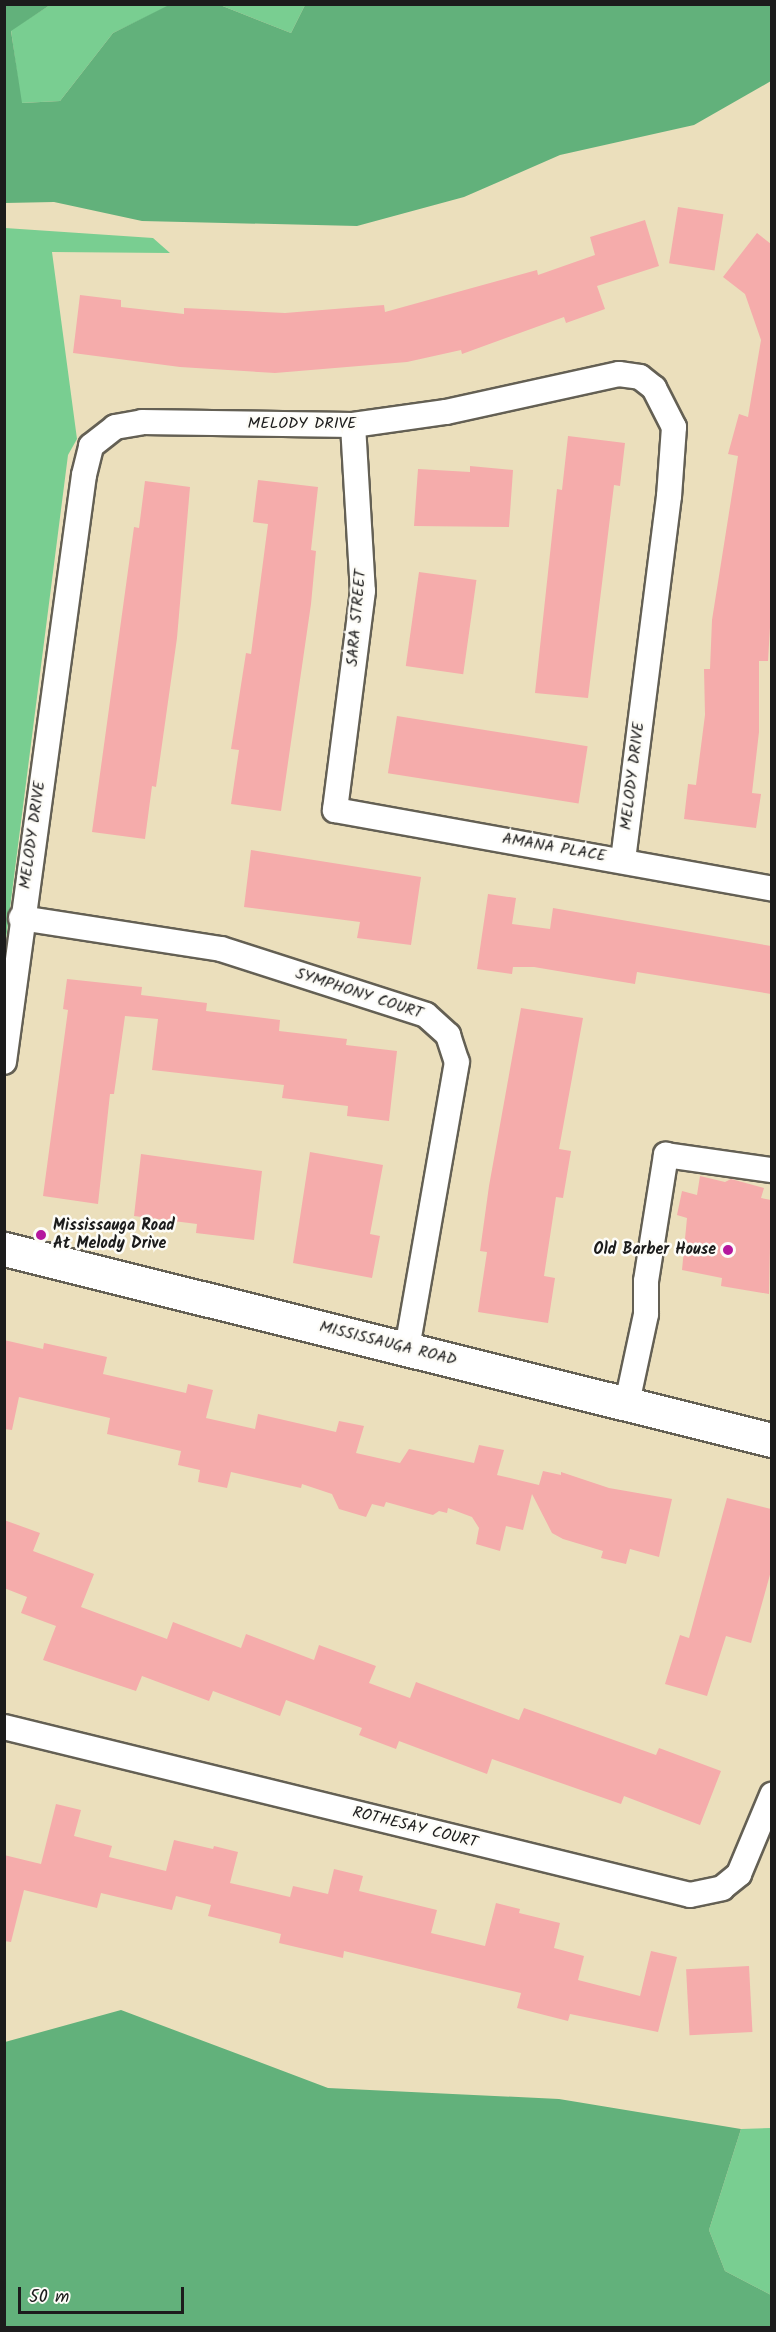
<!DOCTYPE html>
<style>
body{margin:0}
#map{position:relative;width:776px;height:2332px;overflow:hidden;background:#ebdfbc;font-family:Kalam,sans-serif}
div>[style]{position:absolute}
.green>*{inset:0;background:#79ce91}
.forest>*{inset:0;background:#62b17b}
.building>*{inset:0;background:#f5acab;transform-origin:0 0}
.roads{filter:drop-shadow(2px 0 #646054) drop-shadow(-2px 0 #646054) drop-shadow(0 2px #646054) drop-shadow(0 -2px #646054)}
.minor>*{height:24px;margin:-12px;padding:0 12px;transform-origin:12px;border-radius:12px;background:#fff}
.secondary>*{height:33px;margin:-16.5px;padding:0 16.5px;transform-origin:16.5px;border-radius:16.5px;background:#fff}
.dots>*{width:16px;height:16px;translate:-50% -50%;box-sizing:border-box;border:3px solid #fdfcf7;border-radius:50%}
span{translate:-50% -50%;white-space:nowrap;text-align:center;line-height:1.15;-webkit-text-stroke:5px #fdfcf7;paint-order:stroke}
.street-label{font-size:16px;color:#1c1c1c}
.poi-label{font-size:16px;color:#1c1c1c;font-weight:700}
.left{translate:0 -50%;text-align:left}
.right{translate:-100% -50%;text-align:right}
.frame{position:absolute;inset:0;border:6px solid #1c1c1c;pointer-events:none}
.scale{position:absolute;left:18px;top:2287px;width:166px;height:27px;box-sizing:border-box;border:3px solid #1c1c1c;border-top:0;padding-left:8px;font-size:18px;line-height:21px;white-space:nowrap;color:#1c1c1c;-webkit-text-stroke:4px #fdfcf7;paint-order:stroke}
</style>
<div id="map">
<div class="green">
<div style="clip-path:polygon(50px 5px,171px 5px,113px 33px,60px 101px,21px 103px,11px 30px)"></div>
<div style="clip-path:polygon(220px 5px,305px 5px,291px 33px)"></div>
<div style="clip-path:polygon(5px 228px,153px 238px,170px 253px,52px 252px,77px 439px,68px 455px,5px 947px)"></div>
<div style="clip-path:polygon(771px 2128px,771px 2295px,725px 2271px,709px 2230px,741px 2129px)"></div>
</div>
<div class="forest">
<div style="clip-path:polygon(171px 4px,220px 5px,291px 33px,305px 5px,771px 5px,771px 81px,694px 125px,560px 155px,464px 197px,357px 226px,142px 221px,54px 202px,5px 203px,5px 5px,50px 5px,11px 31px,22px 103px,60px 101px,113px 33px)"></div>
<div style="clip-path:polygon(121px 2010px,328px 2088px,559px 2099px,741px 2129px,709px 2230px,725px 2271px,771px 2295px,771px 2327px,5px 2327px,5px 2042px)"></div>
</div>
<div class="building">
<div style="left:678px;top:207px;width:46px;height:57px;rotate:9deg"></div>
<div style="clip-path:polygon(645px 220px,659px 266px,597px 286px,605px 309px,566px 323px,564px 317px,462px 354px,461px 350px,407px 362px,275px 373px,180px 367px,73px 353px,80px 295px,121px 300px,121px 307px,184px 314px,184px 308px,285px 313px,384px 305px,385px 312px,537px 270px,538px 275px,595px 255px,590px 237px)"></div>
<div style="clip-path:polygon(757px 233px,771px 244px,771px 611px,768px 661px,759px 661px,759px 732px,752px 793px,761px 794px,756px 828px,684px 819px,688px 784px,696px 785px,705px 715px,704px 669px,710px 669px,712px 620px,738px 456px,728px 454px,739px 414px,748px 417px,761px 340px,745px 294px,723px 277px)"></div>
<div style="clip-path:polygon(568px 436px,625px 443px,620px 486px,614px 485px,588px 698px,535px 693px,557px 489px,562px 490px)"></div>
<div style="clip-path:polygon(470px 466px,513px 470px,509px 527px,414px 526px,418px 469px,470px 472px)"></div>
<div style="clip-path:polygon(258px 480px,318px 487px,311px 550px,316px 551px,311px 604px,281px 811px,231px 804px,239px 750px,231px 749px,246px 653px,251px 654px,268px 524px,253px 522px)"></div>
<div style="clip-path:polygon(145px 481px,190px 487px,177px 638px,156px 787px,152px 786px,145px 839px,92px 832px,134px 527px,139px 528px)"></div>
<div style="left:419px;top:572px;width:58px;height:95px;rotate:8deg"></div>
<div style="left:397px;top:716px;width:193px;height:58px;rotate:9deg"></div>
<div style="clip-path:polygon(251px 850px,421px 877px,411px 945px,357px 938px,360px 922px,244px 907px)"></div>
<div style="clip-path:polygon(488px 894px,516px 898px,512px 924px,550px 929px,553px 908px,771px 946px,771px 994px,637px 972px,635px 984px,534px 967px,513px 967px,512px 974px,477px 969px)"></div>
<div style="clip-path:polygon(67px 979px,142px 987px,141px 995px,207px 1003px,206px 1011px,280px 1020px,279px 1031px,347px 1039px,346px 1045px,397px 1051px,389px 1121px,347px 1116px,348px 1106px,282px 1098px,284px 1085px,152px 1070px,158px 1019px,125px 1016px,114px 1094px,110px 1094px,98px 1204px,43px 1196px,68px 1010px,63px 1009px)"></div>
<div style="clip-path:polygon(521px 1008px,583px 1018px,559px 1149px,571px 1151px,563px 1198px,556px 1197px,544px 1276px,555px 1278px,548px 1323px,478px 1312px,487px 1252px,480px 1251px,489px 1186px)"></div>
<div style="clip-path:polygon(310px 1152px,383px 1165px,370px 1234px,380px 1236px,372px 1278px,293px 1263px)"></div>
<div style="clip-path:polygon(141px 1154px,262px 1171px,254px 1240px,196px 1233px,197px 1224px,134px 1216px)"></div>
<div style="clip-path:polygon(700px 1176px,725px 1182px,731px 1179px,764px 1188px,761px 1198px,771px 1200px,769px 1294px,721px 1286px,722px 1278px,682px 1270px,687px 1218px,677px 1215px,682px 1191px,697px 1195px)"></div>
<div style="clip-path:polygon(4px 1340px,43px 1349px,44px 1343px,107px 1357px,103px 1374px,186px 1393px,188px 1384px,213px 1390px,206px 1418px,255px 1429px,258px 1414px,336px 1432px,339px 1421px,364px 1426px,356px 1453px,400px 1463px,409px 1449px,474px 1463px,479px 1445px,504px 1450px,497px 1475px,539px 1485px,543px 1471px,561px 1475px,561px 1472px,609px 1488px,672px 1499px,659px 1557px,630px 1549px,626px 1564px,601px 1558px,603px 1551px,563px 1539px,552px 1533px,532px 1494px,523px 1530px,506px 1526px,500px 1551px,476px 1544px,479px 1528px,472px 1517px,448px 1508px,447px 1513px,439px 1511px,433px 1515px,386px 1502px,384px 1507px,372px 1504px,366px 1517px,339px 1509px,332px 1494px,302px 1484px,301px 1488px,231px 1472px,227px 1488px,198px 1482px,200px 1470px,178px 1465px,181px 1451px,107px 1434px,110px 1418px,19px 1397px,12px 1430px,4px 1429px)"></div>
<div style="clip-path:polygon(727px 1498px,771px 1509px,771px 1571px,751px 1643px,726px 1636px,707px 1696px,665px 1684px,680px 1635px,689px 1638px)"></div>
<div style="clip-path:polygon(4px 1520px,40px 1533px,33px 1551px,94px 1574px,81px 1607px,167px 1639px,173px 1622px,241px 1648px,246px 1634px,314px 1660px,319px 1645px,376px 1666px,369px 1683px,410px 1698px,416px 1682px,519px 1720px,524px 1708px,656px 1755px,659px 1748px,721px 1771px,700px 1825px,624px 1796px,621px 1804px,492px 1759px,487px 1774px,399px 1741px,396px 1749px,359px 1735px,362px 1728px,286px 1700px,280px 1716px,213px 1691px,209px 1701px,142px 1676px,136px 1691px,43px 1660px,56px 1626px,21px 1613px,27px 1597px,4px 1588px)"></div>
<div style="clip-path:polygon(56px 1804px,81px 1810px,74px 1836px,112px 1846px,109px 1857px,166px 1871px,174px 1840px,213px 1849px,214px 1846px,238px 1852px,230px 1883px,290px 1897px,293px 1886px,328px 1894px,334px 1869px,363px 1876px,359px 1891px,437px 1910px,431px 1933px,485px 1946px,496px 1903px,520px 1909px,519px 1913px,560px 1923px,554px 1948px,584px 1956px,578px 1980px,640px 1996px,651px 1951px,677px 1957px,658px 2032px,570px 2014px,568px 2021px,517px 2008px,521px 1993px,344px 1951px,343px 1958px,279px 1943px,281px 1934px,208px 1916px,211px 1905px,176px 1896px,172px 1910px,101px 1893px,97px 1908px,24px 1890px,11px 1942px,4px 1941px,4px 1855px,41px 1864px)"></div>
<div style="left:749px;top:1966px;width:66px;height:63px;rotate:87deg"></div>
</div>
<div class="roads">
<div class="minor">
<div style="left:353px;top:425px;width:166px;rotate:86.6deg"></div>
<div style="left:363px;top:591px;width:221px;rotate:97.3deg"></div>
<div style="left:335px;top:810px;width:444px;rotate:10.2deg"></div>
<div style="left:21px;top:918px;width:202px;rotate:8.8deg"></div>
<div style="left:221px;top:949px;width:215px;rotate:17.8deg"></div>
<div style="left:426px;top:1015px;width:30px;rotate:42deg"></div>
<div style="left:448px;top:1035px;width:28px;rotate:72deg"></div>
<div style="left:457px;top:1062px;width:291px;rotate:99.9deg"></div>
<div style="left:4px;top:1062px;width:592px;rotate:-82.24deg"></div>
<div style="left:84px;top:475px;width:30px;rotate:-76deg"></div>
<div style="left:91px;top:446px;width:31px;rotate:-38deg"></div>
<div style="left:115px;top:427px;width:27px;rotate:-10deg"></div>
<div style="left:142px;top:422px;width:211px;rotate:0.8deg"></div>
<div style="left:353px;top:425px;width:94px;rotate:-8deg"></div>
<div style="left:446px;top:412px;width:177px;rotate:-12.4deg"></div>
<div style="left:619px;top:374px;width:21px;rotate:8deg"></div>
<div style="left:640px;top:377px;width:18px;rotate:38deg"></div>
<div style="left:654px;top:388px;width:44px;rotate:62.9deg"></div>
<div style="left:674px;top:427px;width:69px;rotate:94.1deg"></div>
<div style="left:669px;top:496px;width:366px;rotate:97.2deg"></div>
<div style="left:627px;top:1403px;width:91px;rotate:-77.9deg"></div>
<div style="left:646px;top:1314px;width:33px;rotate:-90deg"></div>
<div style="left:646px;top:1281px;width:128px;rotate:-81deg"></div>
<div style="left:666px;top:1155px;width:107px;rotate:8.1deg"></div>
<div style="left:4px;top:1727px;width:706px;rotate:13.76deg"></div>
<div style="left:690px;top:1895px;width:33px;rotate:-12deg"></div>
<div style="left:722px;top:1888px;width:22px;rotate:-39deg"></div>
<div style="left:739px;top:1874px;width:86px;rotate:-67.3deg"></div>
</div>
<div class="secondary">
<div style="left:4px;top:1249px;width:791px;rotate:13.97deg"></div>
</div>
</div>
<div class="dots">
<div style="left:41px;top:1235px;background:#b5179e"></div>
<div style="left:728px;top:1250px;background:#b5179e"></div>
</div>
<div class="street-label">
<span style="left:302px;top:424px">MELODY DRIVE</span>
<span style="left:357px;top:618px;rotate:-85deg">SARA STREET</span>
<span style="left:633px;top:776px;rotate:-83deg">MELODY DRIVE</span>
<span style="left:33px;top:835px;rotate:-82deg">MELODY DRIVE</span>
<span style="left:554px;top:848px;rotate:10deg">AMANA PLACE</span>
<span style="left:359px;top:994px;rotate:18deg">SYMPHONY COURT</span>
<span style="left:388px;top:1344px;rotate:14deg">MISSISSAUGA ROAD</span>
<span style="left:415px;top:1828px;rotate:14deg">ROTHESAY COURT</span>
</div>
<div class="poi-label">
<span class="left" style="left:53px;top:1235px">Mississauga Road<br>At Melody Drive</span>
<span class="right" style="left:716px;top:1250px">Old Barber House</span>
</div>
<div class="frame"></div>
<div class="scale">50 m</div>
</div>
